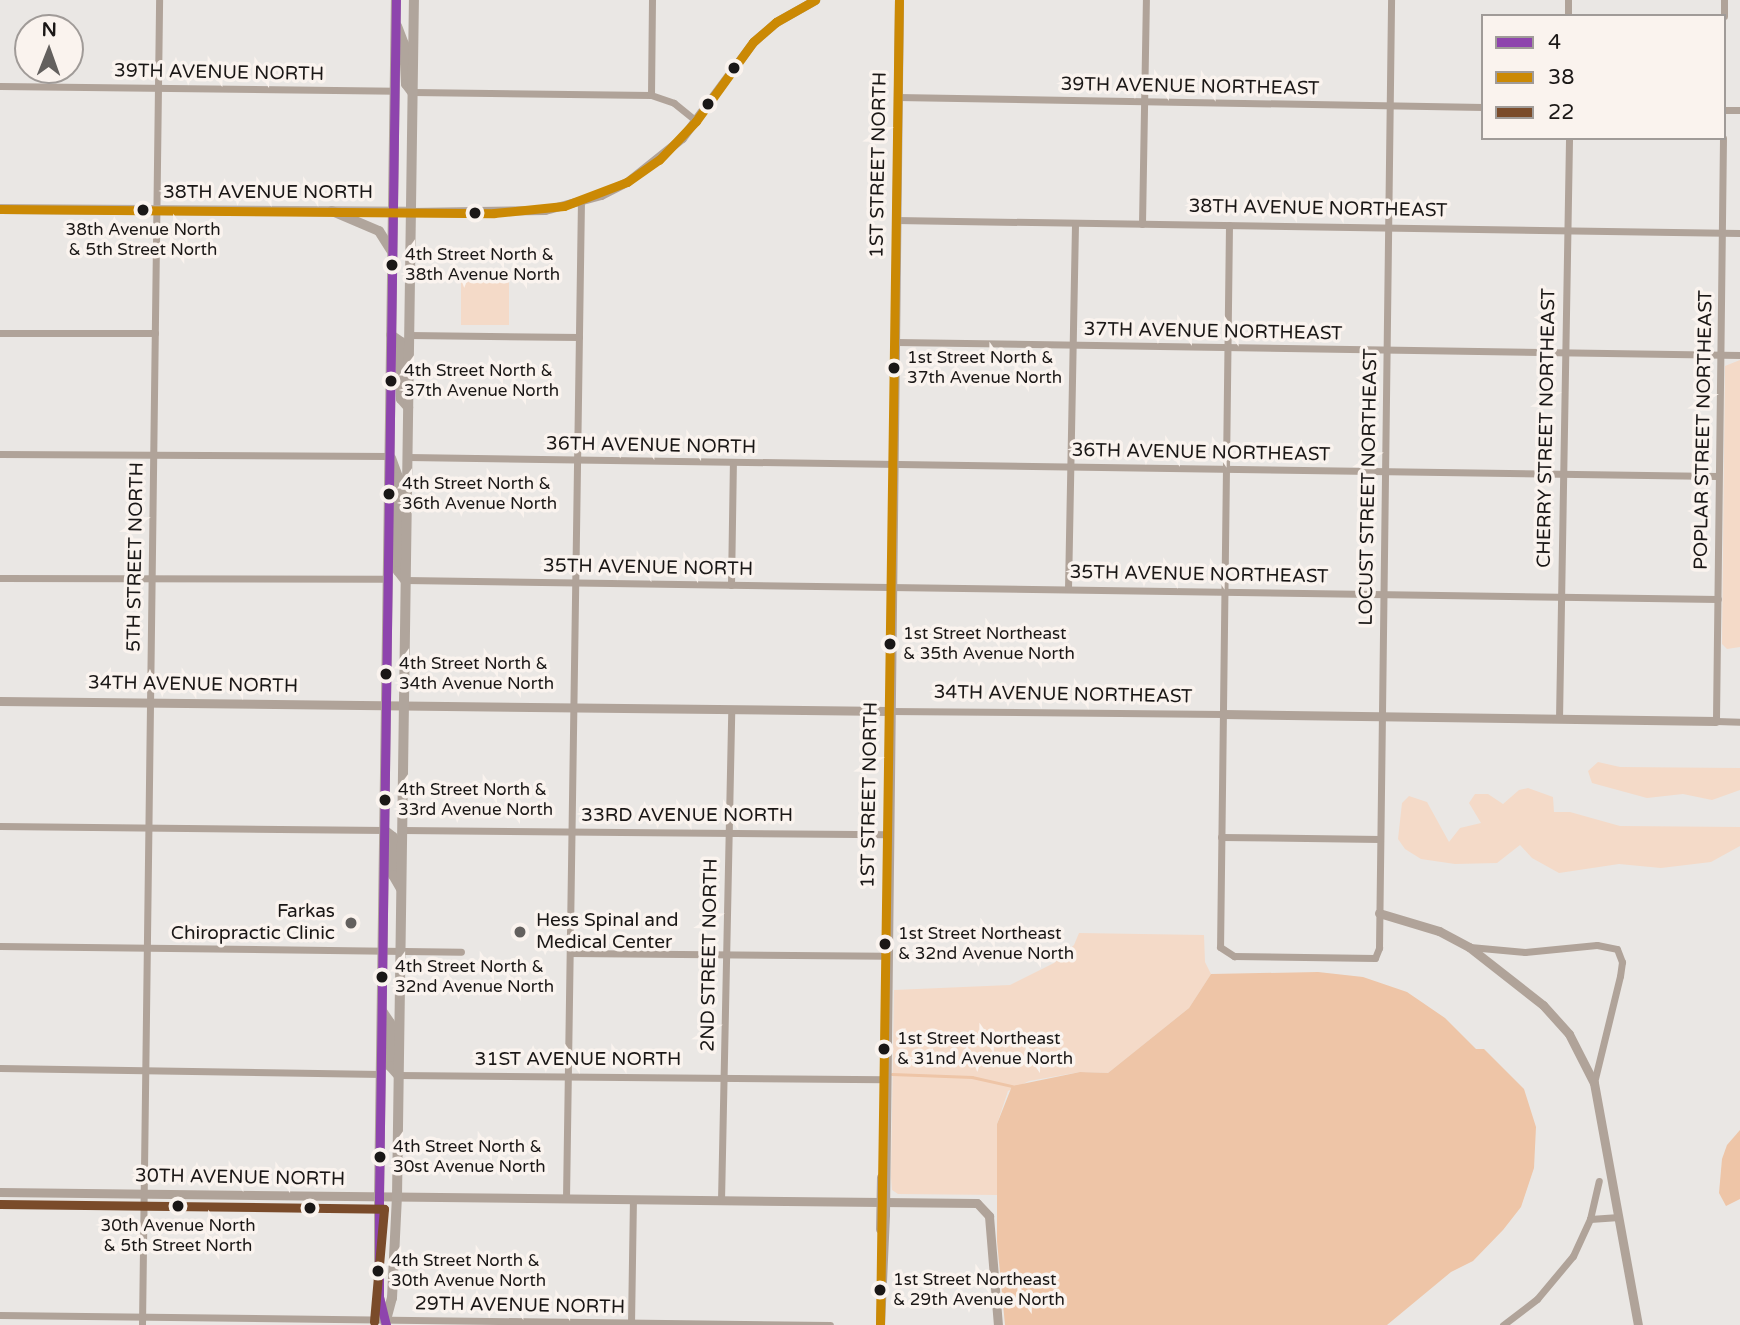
<!DOCTYPE html>
<style>
body{margin:0}
#map{position:relative;width:1740px;height:1325px;overflow:hidden;background:#eae7e4;font-family:"Varela Round",sans-serif}
div>[style]{position:absolute}
.green>*{inset:0;background:#f4dac8;transform-origin:0 0}
.water>*{inset:0;background:#eec5a7}
.stream>*{height:2.5px;margin:-1.25px;padding:0 1.25px;transform-origin:1.25px;border-radius:1.25px;background:#eec5a7}
.minor>*{height:7px;margin:-3.5px;padding:0 3.5px;transform-origin:3.5px;border-radius:3.5px;background:#b0a399}
.tertiary>*{height:9px;margin:-4.5px;padding:0 4.5px;transform-origin:4.5px;border-radius:4.5px;background:#b0a399}
.secondary>*{height:10px;margin:-5px;padding:0 5px;transform-origin:5px;border-radius:5px;background:#b7aca3}
.primary>*{height:10px;margin:-5px;padding:0 5px;transform-origin:5px;border-radius:5px;background:#b0a59c}
.bus-1>*{height:9px;margin:-4.5px;padding:0 4.5px;transform-origin:4.5px;border-radius:4.5px;background:#8e44ad}
.bus-2>*{height:9px;margin:-4.5px;padding:0 4.5px;transform-origin:4.5px;border-radius:4.5px;background:#cb8904}
.bus-3>*{height:9px;margin:-4.5px;padding:0 4.5px;transform-origin:4.5px;border-radius:4.5px;background:#7a4b2a}
.dots>*{width:19px;height:19px;translate:-50% -50%;box-sizing:border-box;border:4px solid #faf3ee;border-radius:50%}
span{translate:-50% -50%;white-space:nowrap;text-align:center;line-height:1.15;-webkit-text-stroke:7px #faf3ee;paint-order:stroke}
.bus-label{font-size:17px;color:#1a1716}
.left{translate:0 -50%;text-align:left}
.street-label{font-size:19px;color:#1a1716}
.poi-label{font-size:19px;color:#1a1716}
.right{translate:-100% -50%;text-align:right}
.legend{position:absolute;left:1481px;top:14px;width:245px;height:126px;box-sizing:border-box;background:#faf3ee;border:2px solid #a09b98;margin:0;padding:9px 12px;list-style:none;font-size:21px;color:#1a1716}
.legend li{display:flex;align-items:center;gap:14px;height:35px}
.legend b{width:35px;border:2px solid #a09b98}
.north{position:absolute;left:14px;top:14px;width:70px;height:70px;box-sizing:border-box;background:#faf3ee;border:2px solid #a09b98;border-radius:50%;rotate:1deg;font-size:19px;font-weight:700;line-height:28px;text-align:center;color:#1a1716}
.north::after{content:'';display:block;margin:auto;width:24px;height:32px;background:#63605e;clip-path:polygon(50% 0,100% 100%,50% 72%,0 100%)}
</style>
<div id="map">
<div class="green">
<div style="left:461px;top:279px;width:48px;height:46px"></div>
<div style="clip-path:polygon(1740px 360px,1740px 647px,1727px 649px,1722px 644px,1725px 366px)"></div>
<div style="clip-path:polygon(1598px 762px,1620px 767px,1740px 768px,1740px 790px,1712px 800px,1683px 794px,1647px 798px,1592px 783px,1588px 771px)"></div>
<div style="clip-path:polygon(1528px 788px,1553px 797px,1554px 812px,1570px 812px,1620px 826px,1740px 827px,1740px 846px,1711px 862px,1661px 868px,1619px 864px,1559px 873px,1532px 858px,1520px 845px,1497px 863px,1455px 864px,1421px 859px,1405px 849px,1398px 839px,1402px 803px,1409px 796px,1427px 802px,1449px 842px,1460px 828px,1481px 823px,1469px 803px,1475px 794px,1488px 794px,1503px 804px,1519px 790px)"></div>
<div style="clip-path:polygon(1079px 933px,1204px 935px,1205px 962px,1211px 974px,1189px 1008px,1108px 1073px,1080px 1072px,1029px 1081px,1008px 1091px,997px 1124px,997px 1195px,898px 1194px,892px 1190px,891px 1177px,894px 990px,1010px 985px,1054px 963px,1074px 945px)"></div>
</div>
<div class="water">
<div style="clip-path:polygon(1318px 972px,1363px 977px,1407px 992px,1445px 1018px,1476px 1049px,1484px 1049px,1524px 1089px,1536px 1127px,1534px 1168px,1521px 1207px,1503px 1230px,1473px 1261px,1451px 1272px,1387px 1325px,1005px 1325px,997px 1241px,997px 1124px,1012px 1086px,1080px 1072px,1108px 1073px,1189px 1008px,1211px 974px)"></div>
<div style="clip-path:polygon(1740px 1130px,1740px 1199px,1726px 1206px,1719px 1193px,1722px 1159px,1727px 1145px)"></div>
</div>
<div class="stream">
<div style="left:892px;top:1074px;width:80px;rotate:2.1deg"></div>
<div style="left:972px;top:1077px;width:41px;rotate:12.7deg"></div>
</div>
<div class="minor">
<div style="left:1568px;top:0;width:16px;rotate:90deg"></div>
<div style="left:1724px;top:16px;width:16px;rotate:-90deg"></div>
<div style="left:0;top:86px;width:395px;rotate:0.7deg"></div>
<div style="left:412px;top:92px;width:239px;rotate:0.7deg"></div>
<div style="left:651px;top:95px;width:24px;rotate:19deg"></div>
<div style="left:674px;top:103px;width:28px;rotate:39deg"></div>
<div style="left:651px;top:95px;width:95px;rotate:-89.4deg"></div>
<div style="left:897px;top:97px;width:586px;rotate:0.98deg"></div>
<div style="left:1724px;top:110px;width:16px"></div>
<div style="left:1723px;top:138px;width:583px;rotate:90.69deg"></div>
<div style="left:1716px;top:721px;width:24px;rotate:2deg"></div>
<div style="left:895px;top:220px;width:845px;rotate:0.88deg"></div>
<div style="left:1142px;top:224px;width:224px;rotate:-89deg"></div>
<div style="left:1229px;top:225px;width:722px;rotate:90.71deg"></div>
<div style="left:1220px;top:947px;width:17px;rotate:33deg"></div>
<div style="left:1234px;top:956px;width:141px;rotate:0.8deg"></div>
<div style="left:1375px;top:958px;width:11px;rotate:-68deg"></div>
<div style="left:1379px;top:948px;width:948px;rotate:-89.27deg"></div>
<div style="left:0;top:333px;width:155px"></div>
<div style="left:409px;top:335px;width:170px;rotate:0.7deg"></div>
<div style="left:896px;top:342px;width:844px;rotate:0.88deg"></div>
<div style="left:0;top:454px;width:389px;rotate:0.3deg"></div>
<div style="left:408px;top:457px;width:1309px;rotate:0.83deg"></div>
<div style="left:0;top:578px;width:388px;rotate:0.1deg"></div>
<div style="left:405px;top:580px;width:1313px;rotate:0.83deg"></div>
<div style="left:731px;top:585px;width:121px;rotate:-89.1deg"></div>
<div style="left:1068px;top:589px;width:366px;rotate:-88.9deg"></div>
<div style="left:889px;top:711px;width:334px;rotate:0.5deg"></div>
<div style="left:1559px;top:719px;width:581px;rotate:-89.01deg"></div>
<div style="left:0;top:826px;width:384px;rotate:0.6deg"></div>
<div style="left:402px;top:830px;width:485px;rotate:0.5deg"></div>
<div style="left:1221px;top:837px;width:159px;rotate:0.7deg"></div>
<div style="left:0;top:946px;width:461px;rotate:0.7deg"></div>
<div style="left:1470px;top:947px;width:55px;rotate:5.2deg"></div>
<div style="left:1525px;top:952px;width:72px;rotate:-5.6deg"></div>
<div style="left:1597px;top:945px;width:20px;rotate:11deg"></div>
<div style="left:1617px;top:949px;width:14px;rotate:69deg"></div>
<div style="left:1622px;top:962px;width:14px;rotate:98deg"></div>
<div style="left:1620px;top:976px;width:110px;rotate:103.7deg"></div>
<div style="left:570px;top:953px;width:315px;rotate:0.5deg"></div>
<div style="left:0;top:1068px;width:381px;rotate:0.9deg"></div>
<div style="left:398px;top:1075px;width:486px;rotate:0.5deg"></div>
<div style="left:566px;top:1199px;width:998px;rotate:-89.14deg"></div>
<div style="left:721px;top:1201px;width:492px;rotate:-88.8deg"></div>
<div style="left:1590px;top:1219px;width:29px;rotate:-4deg"></div>
<div style="left:0;top:1315px;width:830px;rotate:0.69deg"></div>
<div style="left:631px;top:1324px;width:124px;rotate:-89.1deg"></div>
<div style="left:142px;top:1325px;width:1325px;rotate:-89.26deg"></div>
<div style="left:1503px;top:1325px;width:43px;rotate:-37.4deg"></div>
<div style="left:1537px;top:1299px;width:56px;rotate:-50.1deg"></div>
<div style="left:1573px;top:1256px;width:41px;rotate:-65.3deg"></div>
<div style="left:1590px;top:1219px;width:39px;rotate:-77deg"></div>
</div>
<div class="tertiary">
<div style="left:411px;top:212px;width:134px;rotate:-0.9deg"></div>
<div style="left:545px;top:210px;width:58px;rotate:-15deg"></div>
<div style="left:601px;top:195px;width:29px;rotate:-27deg"></div>
<div style="left:627px;top:182px;width:70px;rotate:-38.7deg"></div>
<div style="left:682px;top:138px;width:119px;rotate:-53.5deg"></div>
<div style="left:753px;top:42px;width:30px;rotate:-41deg"></div>
<div style="left:776px;top:22px;width:45px;rotate:-29.4deg"></div>
<div style="left:0;top:701px;width:889px;rotate:0.64deg"></div>
<div style="left:1223px;top:714px;width:493px;rotate:0.8deg"></div>
<div style="left:1379px;top:913px;width:63px;rotate:16.7deg"></div>
<div style="left:1439px;top:931px;width:34px;rotate:28deg"></div>
<div style="left:1469px;top:947px;width:94px;rotate:38.1deg"></div>
<div style="left:1543px;top:1005px;width:39px;rotate:48deg"></div>
<div style="left:1569px;top:1034px;width:55px;rotate:63deg"></div>
<div style="left:1594px;top:1083px;width:246px;rotate:79.7deg"></div>
<div style="left:0;top:1192px;width:977px;rotate:0.65deg"></div>
<div style="left:977px;top:1203px;width:18px;rotate:47deg"></div>
<div style="left:989px;top:1216px;width:109px;rotate:85.3deg"></div>
<div style="left:880px;top:1229px;width:52px;rotate:-88.9deg"></div>
<div style="left:880px;top:1325px;width:111px;rotate:-87.4deg"></div>
<div style="left:885px;top:1214px;width:1214px;rotate:-89.34deg"></div>
</div>
<div class="secondary">
<div style="left:0;top:209px;width:411px;rotate:0.4deg"></div>
</div>
<div class="primary">
<div style="left:397px;top:26px;width:19px;rotate:69deg"></div>
<div style="left:404px;top:44px;width:40px;rotate:87.1deg"></div>
<div style="left:406px;top:84px;width:10px;rotate:53deg"></div>
<div style="left:332px;top:211px;width:51px;rotate:23.1deg"></div>
<div style="left:379px;top:231px;width:22px;rotate:58deg"></div>
<div style="left:391px;top:335px;width:12px;rotate:35deg"></div>
<div style="left:401px;top:342px;width:57px;rotate:90deg"></div>
<div style="left:401px;top:399px;width:11px;rotate:49deg"></div>
<div style="left:391px;top:458px;width:20px;rotate:70deg"></div>
<div style="left:398px;top:477px;width:94px;rotate:90deg"></div>
<div style="left:398px;top:571px;width:11px;rotate:52deg"></div>
<div style="left:384px;top:830px;width:11px;rotate:38deg"></div>
<div style="left:393px;top:837px;width:38px;rotate:90deg"></div>
<div style="left:393px;top:875px;width:16px;rotate:60deg"></div>
<div style="left:382px;top:1011px;width:14px;rotate:56deg"></div>
<div style="left:390px;top:1023px;width:43px;rotate:90deg"></div>
<div style="left:390px;top:1066px;width:12px;rotate:48deg"></div>
<div style="left:386px;top:1320px;width:23px;rotate:-75deg"></div>
<div style="left:392px;top:1298px;width:101px;rotate:-87.2deg"></div>
<div style="left:397px;top:1197px;width:1197px;rotate:-89.19deg"></div>
<div style="left:386px;top:1325px;width:29px;rotate:-104deg"></div>
<div style="left:379px;top:1297px;width:100px;rotate:-90deg"></div>
<div style="left:379px;top:1197px;width:1197px;rotate:-89.19deg"></div>
</div>
<div class="bus-1">
<div style="left:386px;top:1325px;width:29px;rotate:-104deg"></div>
<div style="left:379px;top:1297px;width:100px;rotate:-90deg"></div>
<div style="left:379px;top:1197px;width:1197px;rotate:-89.19deg"></div>
</div>
<div class="bus-2">
<div style="left:0;top:209px;width:494px;rotate:0.5deg"></div>
<div style="left:494px;top:213px;width:70px;rotate:-5.7deg"></div>
<div style="left:564px;top:206px;width:67px;rotate:-20.9deg"></div>
<div style="left:627px;top:182px;width:39px;rotate:-35deg"></div>
<div style="left:659px;top:160px;width:54px;rotate:-46.5deg"></div>
<div style="left:696px;top:121px;width:97px;rotate:-54.2deg"></div>
<div style="left:753px;top:42px;width:30px;rotate:-41deg"></div>
<div style="left:776px;top:22px;width:45px;rotate:-29.4deg"></div>
<div style="left:880px;top:1325px;width:1325px;rotate:-89.18deg"></div>
</div>
<div class="bus-3">
<div style="left:0;top:1204px;width:384px;rotate:0.7deg"></div>
<div style="left:384px;top:1209px;width:113px;rotate:95.1deg"></div>
</div>
<div class="dots">
<div style="left:734px;top:68px;background:#1a1716"></div>
<div style="left:708px;top:104px;background:#1a1716"></div>
<div style="left:143px;top:210px;background:#1a1716"></div>
<div style="left:475px;top:213px;background:#1a1716"></div>
<div style="left:392px;top:265px;background:#1a1716"></div>
<div style="left:894px;top:368px;background:#1a1716"></div>
<div style="left:391px;top:381px;background:#1a1716"></div>
<div style="left:389px;top:494px;background:#1a1716"></div>
<div style="left:890px;top:644px;background:#1a1716"></div>
<div style="left:386px;top:674px;background:#1a1716"></div>
<div style="left:385px;top:800px;background:#1a1716"></div>
<div style="left:351px;top:923px;background:#63605e"></div>
<div style="left:520px;top:932px;background:#63605e"></div>
<div style="left:885px;top:944px;background:#1a1716"></div>
<div style="left:382px;top:977px;background:#1a1716"></div>
<div style="left:884px;top:1049px;background:#1a1716"></div>
<div style="left:380px;top:1157px;background:#1a1716"></div>
<div style="left:178px;top:1206px;background:#1a1716"></div>
<div style="left:310px;top:1208px;background:#1a1716"></div>
<div style="left:378px;top:1271px;background:#1a1716"></div>
<div style="left:880px;top:1290px;background:#1a1716"></div>
</div>
<div class="bus-label">
<span style="left:143px;top:240px">38th Avenue North<br>&amp; 5th Street North</span>
<span class="left" style="left:405px;top:265px">4th Street North &amp;<br>38th Avenue North</span>
<span class="left" style="left:907px;top:368px">1st Street North &amp;<br>37th Avenue North</span>
<span class="left" style="left:404px;top:381px">4th Street North &amp;<br>37th Avenue North</span>
<span class="left" style="left:402px;top:494px">4th Street North &amp;<br>36th Avenue North</span>
<span class="left" style="left:903px;top:644px">1st Street Northeast<br>&amp; 35th Avenue North</span>
<span class="left" style="left:399px;top:674px">4th Street North &amp;<br>34th Avenue North</span>
<span class="left" style="left:398px;top:800px">4th Street North &amp;<br>33rd Avenue North</span>
<span class="left" style="left:898px;top:944px">1st Street Northeast<br>&amp; 32nd Avenue North</span>
<span class="left" style="left:395px;top:977px">4th Street North &amp;<br>32nd Avenue North</span>
<span class="left" style="left:897px;top:1049px">1st Street Northeast<br>&amp; 31nd Avenue North</span>
<span class="left" style="left:393px;top:1157px">4th Street North &amp;<br>30st Avenue North</span>
<span style="left:178px;top:1236px">30th Avenue North<br>&amp; 5th Street North</span>
<span class="left" style="left:391px;top:1271px">4th Street North &amp;<br>30th Avenue North</span>
<span class="left" style="left:893px;top:1290px">1st Street Northeast<br>&amp; 29th Avenue North</span>
</div>
<div class="street-label">
<span style="left:219px;top:73px;rotate:1deg">39TH AVENUE NORTH</span>
<span style="left:1190px;top:87px;rotate:1deg">39TH AVENUE NORTHEAST</span>
<span style="left:879px;top:165px;rotate:-89deg">1ST STREET NORTH</span>
<span style="left:268px;top:193px">38TH AVENUE NORTH</span>
<span style="left:1318px;top:209px;rotate:1deg">38TH AVENUE NORTHEAST</span>
<span style="left:1213px;top:332px;rotate:1deg">37TH AVENUE NORTHEAST</span>
<span style="left:1547px;top:428px;rotate:-89deg">CHERRY STREET NORTHEAST</span>
<span style="left:1704px;top:430px;rotate:-89deg">POPLAR STREET NORTHEAST</span>
<span style="left:651px;top:446px;rotate:1deg">36TH AVENUE NORTH</span>
<span style="left:1201px;top:453px;rotate:1deg">36TH AVENUE NORTHEAST</span>
<span style="left:1369px;top:487px;rotate:-89deg">LOCUST STREET NORTHEAST</span>
<span style="left:136px;top:557px;rotate:-89deg">5TH STREET NORTH</span>
<span style="left:648px;top:568px;rotate:1deg">35TH AVENUE NORTH</span>
<span style="left:1199px;top:575px;rotate:1deg">35TH AVENUE NORTHEAST</span>
<span style="left:193px;top:685px;rotate:1deg">34TH AVENUE NORTH</span>
<span style="left:1063px;top:695px;rotate:1deg">34TH AVENUE NORTHEAST</span>
<span style="left:870px;top:795px;rotate:-89deg">1ST STREET NORTH</span>
<span style="left:687px;top:816px">33RD AVENUE NORTH</span>
<span style="left:710px;top:955px;rotate:-89deg">2ND STREET NORTH</span>
<span style="left:578px;top:1060px">31ST AVENUE NORTH</span>
<span style="left:240px;top:1178px;rotate:1deg">30TH AVENUE NORTH</span>
<span style="left:520px;top:1306px;rotate:1deg">29TH AVENUE NORTH</span>
</div>
<div class="poi-label">
<span class="right" style="left:335px;top:923px">Farkas<br>Chiropractic Clinic</span>
<span class="left" style="left:536px;top:932px">Hess Spinal and<br>Medical Center</span>
</div>
<ul class="legend">
<li><b style="height:9px;background:#8e44ad"></b>4</li>
<li><b style="height:9px;background:#cb8904"></b>38</li>
<li><b style="height:9px;background:#7a4b2a"></b>22</li>
</ul>
<div class="north">N</div>
</div>
